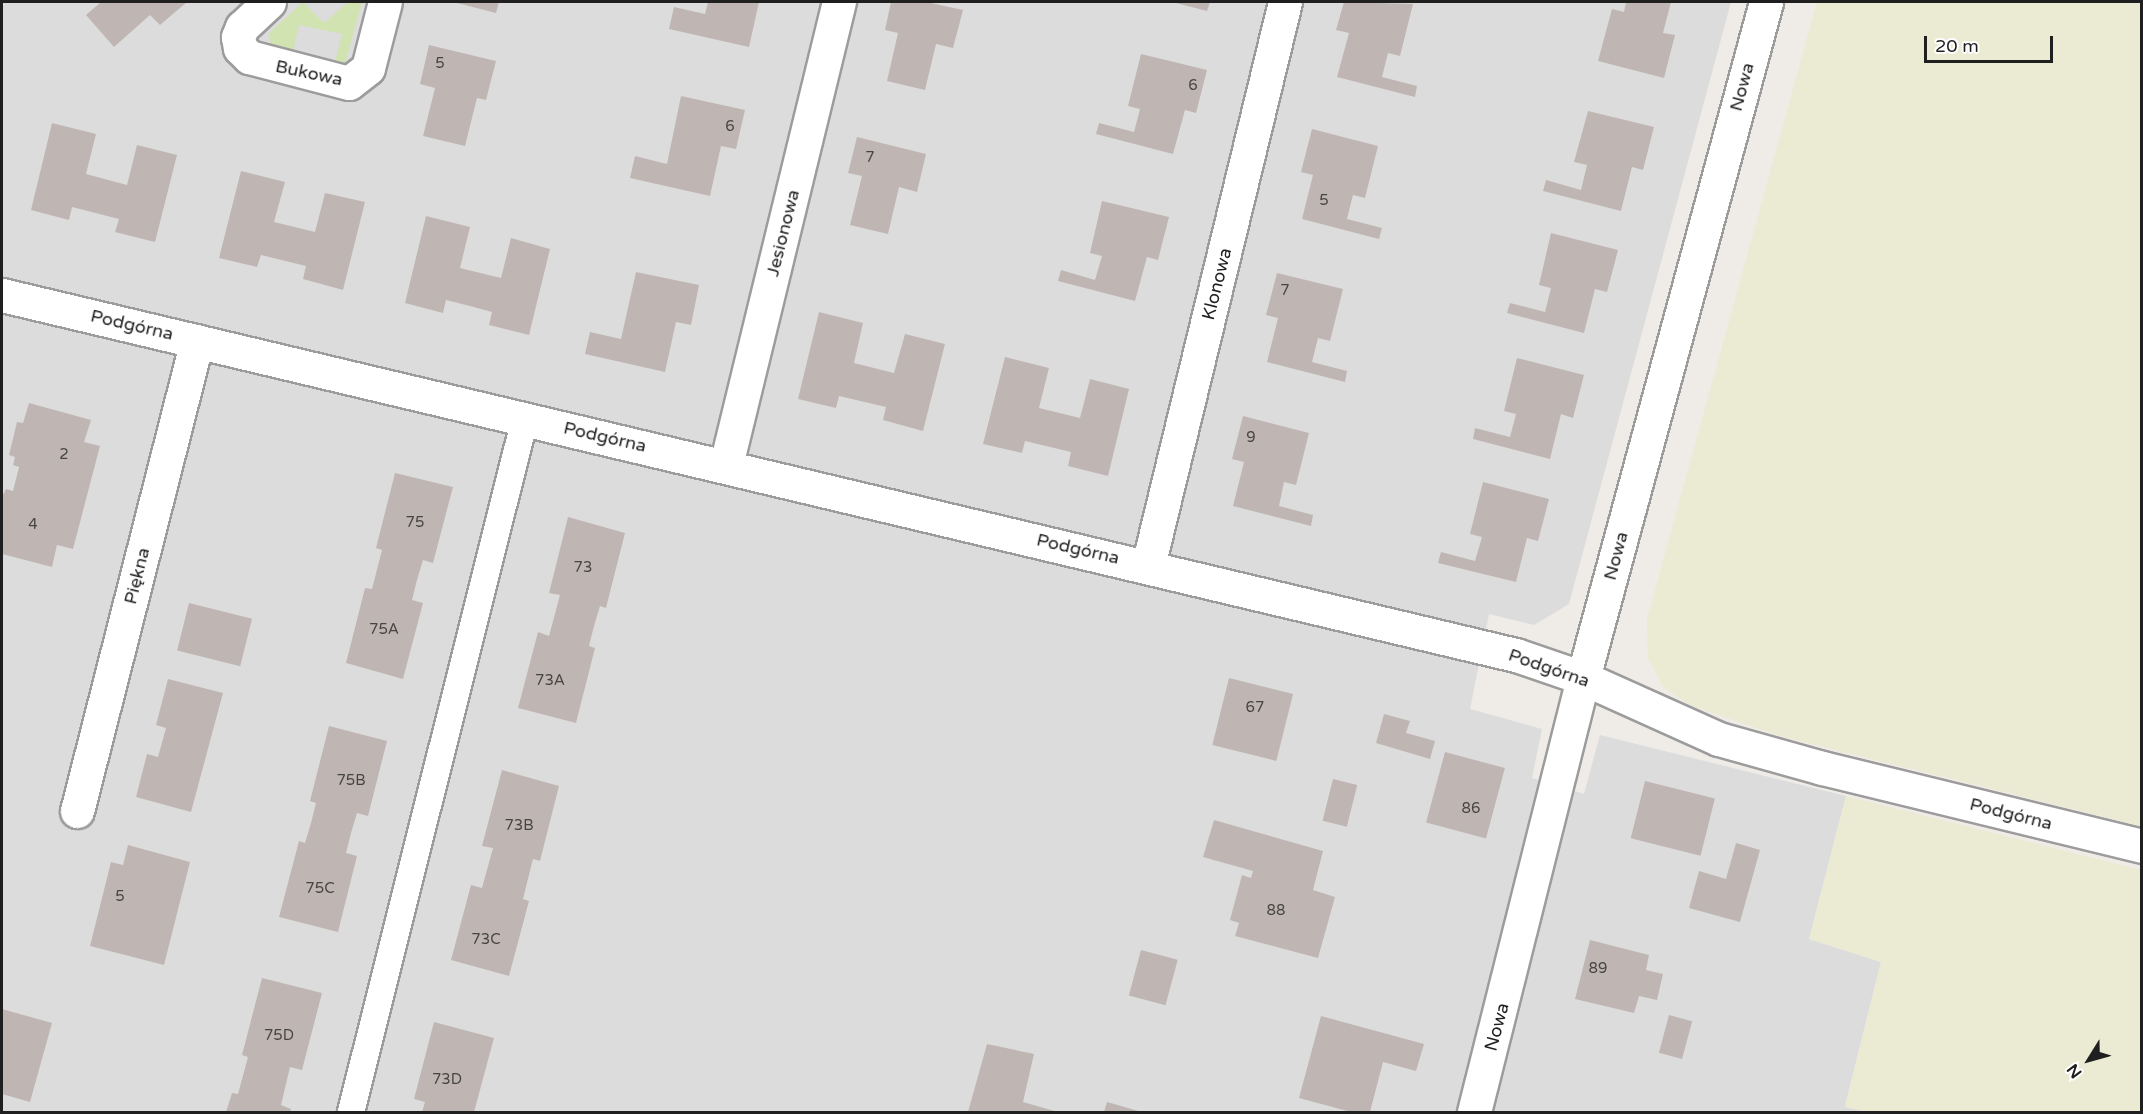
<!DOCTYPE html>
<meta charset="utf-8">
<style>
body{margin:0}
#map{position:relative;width:2143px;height:1114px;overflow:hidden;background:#efebe6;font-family:"Varela Round",sans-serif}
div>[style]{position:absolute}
.residential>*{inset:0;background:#dddcdc}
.farmland>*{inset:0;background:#ebead3}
.grass>*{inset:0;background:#d0e3b1}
.building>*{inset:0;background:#bfb6b3;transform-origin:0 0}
.roads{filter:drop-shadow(2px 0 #9c9c9c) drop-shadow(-2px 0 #9c9c9c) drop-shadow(0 2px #9c9c9c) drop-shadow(0 -2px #9c9c9c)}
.service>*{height:26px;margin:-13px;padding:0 13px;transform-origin:13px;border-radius:13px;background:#fff}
.minor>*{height:33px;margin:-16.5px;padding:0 16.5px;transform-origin:16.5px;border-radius:16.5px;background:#fff}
span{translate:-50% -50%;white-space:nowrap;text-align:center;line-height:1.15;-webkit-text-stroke:5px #fff;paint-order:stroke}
.number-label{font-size:15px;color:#474544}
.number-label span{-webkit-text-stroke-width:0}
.street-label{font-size:18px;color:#1f1f1f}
.frame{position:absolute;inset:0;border:3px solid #1f1f1f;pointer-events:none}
.north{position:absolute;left:2059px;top:1030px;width:60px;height:60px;-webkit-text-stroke:4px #fff;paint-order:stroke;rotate:233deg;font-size:16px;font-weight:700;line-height:24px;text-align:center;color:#1f1f1f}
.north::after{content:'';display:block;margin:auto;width:21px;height:27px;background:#1f1f1f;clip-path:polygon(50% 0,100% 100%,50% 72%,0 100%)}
.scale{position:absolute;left:1924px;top:36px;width:129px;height:27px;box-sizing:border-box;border:3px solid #1f1f1f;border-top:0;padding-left:8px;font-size:18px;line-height:21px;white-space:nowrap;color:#1f1f1f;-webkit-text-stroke:4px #fff;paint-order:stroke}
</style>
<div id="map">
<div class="residential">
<div style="clip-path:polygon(2px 2px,1731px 2px,1569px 604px,1534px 625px,1489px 614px,1470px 709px,1542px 729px,1532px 778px,1584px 794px,1600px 735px,1846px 796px,1809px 939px,1881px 962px,1845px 1106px,1867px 1112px,2px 1112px)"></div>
</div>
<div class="farmland">
<div style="clip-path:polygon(1817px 2px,2141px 2px,2141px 826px,1780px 736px,1690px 705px,1663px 687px,1648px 658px,1647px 619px)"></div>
<div style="clip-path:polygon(1846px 796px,2141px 870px,2141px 1112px,1867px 1112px,1845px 1107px,1881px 962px,1809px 939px)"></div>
</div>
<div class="grass">
<div style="clip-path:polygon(303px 2px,324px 23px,348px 2px,362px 2px,344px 68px,334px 65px,342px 34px,299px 25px,292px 55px,272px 50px,269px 33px)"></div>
</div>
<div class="building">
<div style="clip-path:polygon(101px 2px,187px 2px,160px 25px,150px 15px,114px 47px,86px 15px)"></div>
<div style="clip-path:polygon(453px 2px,499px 2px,496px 13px)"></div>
<div style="clip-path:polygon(708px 2px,759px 2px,749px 47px,669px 29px,674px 7px,705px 14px)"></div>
<div style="clip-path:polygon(891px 2px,926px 2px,963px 10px,953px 48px,936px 44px,925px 90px,887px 81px,898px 33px,885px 30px)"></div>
<div style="clip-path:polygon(1172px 2px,1210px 2px,1207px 11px)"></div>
<div style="clip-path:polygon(1344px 2px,1413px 4px,1400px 56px,1388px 53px,1382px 77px,1417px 86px,1415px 97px,1337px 77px,1349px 33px,1336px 30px)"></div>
<div style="clip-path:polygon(1626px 2px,1671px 2px,1663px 33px,1675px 35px,1664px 78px,1598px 61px,1612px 9px,1624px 12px)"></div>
<div style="clip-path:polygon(429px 45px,496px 61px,486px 100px,477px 98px,465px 146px,423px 136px,435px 88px,420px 84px)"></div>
<div style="clip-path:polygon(1141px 54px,1207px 70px,1196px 113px,1185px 110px,1173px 154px,1096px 134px,1099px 123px,1134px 132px,1140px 109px,1128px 106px)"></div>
<div style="clip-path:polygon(681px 96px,745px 110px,736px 149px,721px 146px,710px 196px,630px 178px,635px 156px,667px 164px)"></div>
<div style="clip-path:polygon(1588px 111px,1654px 127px,1643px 170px,1632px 167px,1621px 211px,1543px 191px,1546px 180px,1581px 190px,1587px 165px,1574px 162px)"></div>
<div style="clip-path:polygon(52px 123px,96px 134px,86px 174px,127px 185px,137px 145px,177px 155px,155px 242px,115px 232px,119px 219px,72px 207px,69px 220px,31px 210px)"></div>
<div style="clip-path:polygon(1312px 129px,1378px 146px,1365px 198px,1353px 195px,1347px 219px,1382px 228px,1379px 239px,1302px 219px,1313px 175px,1301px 172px)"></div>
<div style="clip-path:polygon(857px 137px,926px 154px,917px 192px,899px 187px,888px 234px,850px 225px,862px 176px,848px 173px)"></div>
<div style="clip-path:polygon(241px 171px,285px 182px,274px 222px,315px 232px,325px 193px,365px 202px,343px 290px,303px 279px,306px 266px,261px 255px,257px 267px,219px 258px)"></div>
<div style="clip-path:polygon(1102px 201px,1169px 217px,1158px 260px,1147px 257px,1135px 301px,1058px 281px,1061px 270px,1095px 280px,1102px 256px,1090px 253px)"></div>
<div style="clip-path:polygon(426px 216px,470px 227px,460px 268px,501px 278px,511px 238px,550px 249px,529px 335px,489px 325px,492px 312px,470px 306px,446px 300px,443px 313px,405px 303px)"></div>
<div style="clip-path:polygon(1551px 233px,1618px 250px,1607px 292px,1595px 289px,1584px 333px,1507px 313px,1510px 303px,1545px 312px,1551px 288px,1539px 285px)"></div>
<div style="clip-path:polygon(636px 272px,699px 285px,691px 325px,676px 322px,665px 372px,585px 354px,590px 332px,621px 339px)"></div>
<div style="clip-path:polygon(1277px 273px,1343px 289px,1330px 341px,1318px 338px,1312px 362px,1347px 371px,1345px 382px,1267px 362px,1278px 318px,1266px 315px)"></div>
<div style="clip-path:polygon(819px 312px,863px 323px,854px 363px,894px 373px,905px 334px,945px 344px,923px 431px,883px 420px,886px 407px,839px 396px,836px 408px,798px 399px)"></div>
<div style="clip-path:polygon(1005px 357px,1049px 368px,1039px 408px,1080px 418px,1090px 379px,1129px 389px,1108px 476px,1068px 466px,1071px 452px,1025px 441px,1022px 453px,983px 444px)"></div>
<div style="clip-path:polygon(1517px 358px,1584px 375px,1573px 418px,1561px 414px,1550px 459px,1473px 439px,1475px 428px,1510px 437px,1516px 414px,1504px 411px)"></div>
<div style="clip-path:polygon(29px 403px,91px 420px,84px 442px,100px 446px,73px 549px,57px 545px,52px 567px,2px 554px,2px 497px,6px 489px,13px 491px,19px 467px,13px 465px,15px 457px,9px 455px,17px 422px,23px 423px)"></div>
<div style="clip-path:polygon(1243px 416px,1309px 433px,1296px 485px,1284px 482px,1279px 506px,1313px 515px,1311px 526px,1233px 506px,1244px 462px,1232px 459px)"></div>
<div style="clip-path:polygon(395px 473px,453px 487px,433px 563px,423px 560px,417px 580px,412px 600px,423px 603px,403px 679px,346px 663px,365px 588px,372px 589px,382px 550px,376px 548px)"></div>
<div style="clip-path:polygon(1483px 482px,1549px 499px,1538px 541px,1527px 538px,1516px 582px,1438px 563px,1441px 552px,1475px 561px,1482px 537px,1470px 534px)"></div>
<div style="clip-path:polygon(568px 517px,625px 533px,606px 608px,600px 606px,594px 626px,589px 646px,595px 648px,576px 723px,518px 708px,538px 632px,549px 636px,560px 595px,549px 593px)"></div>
<div style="left:189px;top:603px;width:65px;height:49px;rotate:14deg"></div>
<div style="left:1229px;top:678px;width:66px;height:69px;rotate:14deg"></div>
<div style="clip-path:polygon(168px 679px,223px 693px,191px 812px,136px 797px,147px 754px,158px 757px,166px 728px,156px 725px)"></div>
<div style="clip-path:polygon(1384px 714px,1410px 721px,1406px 733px,1435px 741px,1430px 759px,1376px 743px)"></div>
<div style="clip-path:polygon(329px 726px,387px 741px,368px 816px,357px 813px,351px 833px,346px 853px,357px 856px,338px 932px,279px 917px,299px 841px,305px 843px,311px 823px,316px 803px,310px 801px)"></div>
<div style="left:1445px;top:752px;width:62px;height:73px;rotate:15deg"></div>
<div style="clip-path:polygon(502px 770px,559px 786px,540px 861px,533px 859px,523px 899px,529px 901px,509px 976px,451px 960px,471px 885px,482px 888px,493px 848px,482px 846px)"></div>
<div style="left:1333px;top:779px;width:25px;height:43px;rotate:14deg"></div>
<div style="left:1645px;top:781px;width:72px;height:59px;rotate:14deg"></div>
<div style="clip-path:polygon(1214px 820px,1323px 851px,1313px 890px,1335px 897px,1318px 958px,1235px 936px,1239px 923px,1230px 920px,1242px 875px,1251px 878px,1253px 871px,1203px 857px)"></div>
<div style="clip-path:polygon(1736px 843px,1760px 850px,1740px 922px,1689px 908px,1699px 871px,1726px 879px)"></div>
<div style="clip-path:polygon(128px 845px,190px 862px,164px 965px,90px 946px,111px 862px,123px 865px)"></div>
<div style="clip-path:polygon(1590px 940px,1649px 955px,1646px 970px,1663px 974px,1657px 1000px,1639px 996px,1634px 1013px,1575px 999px)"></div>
<div style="left:1141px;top:950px;width:38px;height:47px;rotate:15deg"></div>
<div style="clip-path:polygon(262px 978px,322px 993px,302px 1070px,290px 1067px,281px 1105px,291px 1109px,290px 1112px,226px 1112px,232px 1093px,238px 1094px,248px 1057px,242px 1055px)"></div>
<div style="clip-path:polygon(2px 1009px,52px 1023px,30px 1102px,2px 1094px)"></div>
<div style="left:1669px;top:1015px;width:24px;height:39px;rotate:15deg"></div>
<div style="clip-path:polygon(1321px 1016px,1424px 1044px,1416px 1071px,1383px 1062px,1370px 1112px,1351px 1112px,1299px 1098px)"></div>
<div style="clip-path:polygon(434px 1022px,494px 1038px,474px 1112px,422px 1112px,425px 1102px,414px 1099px)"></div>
<div style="clip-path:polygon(987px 1044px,1034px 1054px,1023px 1102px,1058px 1112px,968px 1112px)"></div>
<div style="clip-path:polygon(1107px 1102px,1142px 1112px,1104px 1112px)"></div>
</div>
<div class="roads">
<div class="service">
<div style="left:351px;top:1112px;width:715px;rotate:-75.92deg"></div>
</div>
<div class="minor">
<div style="left:269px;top:2px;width:37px;rotate:137deg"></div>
<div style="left:242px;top:27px;width:11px;rotate:112deg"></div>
<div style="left:238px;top:37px;width:11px;rotate:80deg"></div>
<div style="left:240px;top:48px;width:13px;rotate:45deg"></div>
<div style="left:249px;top:57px;width:103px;rotate:14.6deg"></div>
<div style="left:349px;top:83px;width:24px;rotate:-38deg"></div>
<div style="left:368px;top:68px;width:68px;rotate:-75.6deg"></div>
<div style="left:2px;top:295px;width:1556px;rotate:13.38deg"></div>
<div style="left:1516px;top:655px;width:71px;rotate:18.9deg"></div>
<div style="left:1583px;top:678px;width:149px;rotate:24.2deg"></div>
<div style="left:1719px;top:739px;width:107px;rotate:15.7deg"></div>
<div style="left:1822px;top:768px;width:329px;rotate:13.7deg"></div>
<div style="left:726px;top:465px;width:477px;rotate:-76.3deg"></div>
<div style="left:1148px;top:566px;width:580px;rotate:-76.35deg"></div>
<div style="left:77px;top:811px;width:485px;rotate:-75.7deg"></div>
<div style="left:1474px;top:1112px;width:447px;rotate:-75.9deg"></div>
<div style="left:1583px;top:678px;width:700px;rotate:-74.85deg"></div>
</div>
</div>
<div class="number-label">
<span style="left:440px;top:64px">5</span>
<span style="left:1193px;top:86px">6</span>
<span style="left:730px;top:127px">6</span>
<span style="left:870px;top:158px">7</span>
<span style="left:1324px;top:201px">5</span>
<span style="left:1285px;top:291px">7</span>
<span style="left:1251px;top:438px">9</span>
<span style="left:64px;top:455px">2</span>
<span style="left:415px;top:523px">75</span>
<span style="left:33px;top:525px">4</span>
<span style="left:583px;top:568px">73</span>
<span style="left:384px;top:630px">75A</span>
<span style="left:550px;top:681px">73A</span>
<span style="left:1255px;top:708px">67</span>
<span style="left:351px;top:781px">75B</span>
<span style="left:1471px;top:809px">86</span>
<span style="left:519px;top:826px">73B</span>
<span style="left:320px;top:889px">75C</span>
<span style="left:120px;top:897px">5</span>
<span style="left:1276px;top:911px">88</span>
<span style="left:486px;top:940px">73C</span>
<span style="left:1598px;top:969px">89</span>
<span style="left:279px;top:1036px">75D</span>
<span style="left:447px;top:1080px">73D</span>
</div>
<div class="street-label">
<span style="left:309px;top:73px;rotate:12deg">Bukowa</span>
<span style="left:1742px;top:87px;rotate:-75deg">Nowa</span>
<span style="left:783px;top:233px;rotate:-76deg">Jesionowa</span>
<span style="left:1217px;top:284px;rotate:-76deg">Klonowa</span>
<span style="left:132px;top:325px;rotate:13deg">Podgórna</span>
<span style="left:605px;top:437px;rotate:13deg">Podgórna</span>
<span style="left:1078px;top:549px;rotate:13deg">Podgórna</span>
<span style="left:1616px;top:556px;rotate:-75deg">Nowa</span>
<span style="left:137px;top:576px;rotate:-76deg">Piękna</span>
<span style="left:1549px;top:668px;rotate:19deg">Podgórna</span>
<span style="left:2011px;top:814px;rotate:14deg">Podgórna</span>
<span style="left:1497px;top:1027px;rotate:-75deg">Nowa</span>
</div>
<div class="frame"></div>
<div class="north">N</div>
<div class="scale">20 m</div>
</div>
